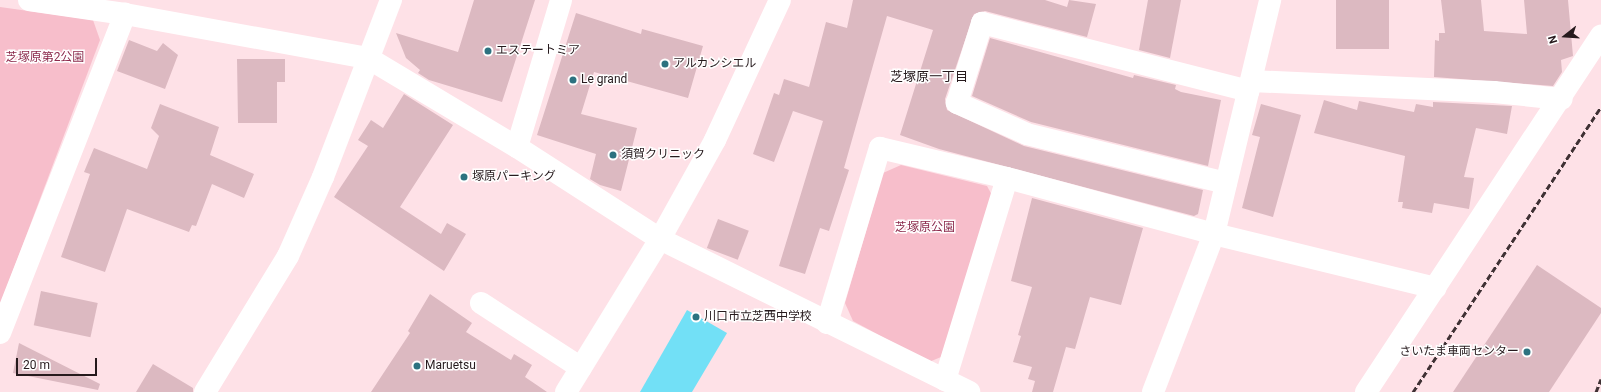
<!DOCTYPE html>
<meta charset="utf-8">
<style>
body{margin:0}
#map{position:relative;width:1601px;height:392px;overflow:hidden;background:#fee1e7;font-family:Roboto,"Noto Sans JP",sans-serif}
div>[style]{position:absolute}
.green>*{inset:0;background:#f7becb}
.water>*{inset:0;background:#72e0f6}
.building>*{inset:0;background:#dcb9c1;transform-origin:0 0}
.minor>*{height:22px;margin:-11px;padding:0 11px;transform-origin:11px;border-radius:11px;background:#fff}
.tertiary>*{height:22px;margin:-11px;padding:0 11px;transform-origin:11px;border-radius:11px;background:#fff}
.rail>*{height:3px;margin-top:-1.5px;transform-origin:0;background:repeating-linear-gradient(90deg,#3f3134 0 6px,transparent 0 9px)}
.dots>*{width:11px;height:11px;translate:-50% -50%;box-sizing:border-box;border:2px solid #fff;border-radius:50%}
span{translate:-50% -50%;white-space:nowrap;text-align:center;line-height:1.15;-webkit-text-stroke:3px #fff;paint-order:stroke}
.poi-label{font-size:12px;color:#261a1d}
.left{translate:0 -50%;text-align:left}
.right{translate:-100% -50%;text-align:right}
.park-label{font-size:12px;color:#8c2b4d}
.neighbourhood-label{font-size:13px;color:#261a1d}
.north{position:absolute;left:1545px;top:16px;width:40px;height:40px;-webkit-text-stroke:3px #fff;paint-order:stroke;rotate:253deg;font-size:11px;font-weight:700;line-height:16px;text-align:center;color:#261a1d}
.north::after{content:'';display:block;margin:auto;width:14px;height:18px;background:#261a1d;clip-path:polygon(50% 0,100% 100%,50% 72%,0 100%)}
.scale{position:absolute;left:16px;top:358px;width:81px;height:18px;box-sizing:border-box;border:2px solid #261a1d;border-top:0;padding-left:5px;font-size:12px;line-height:14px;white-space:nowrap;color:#261a1d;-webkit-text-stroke:3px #fff;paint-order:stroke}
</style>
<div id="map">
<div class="green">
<div style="clip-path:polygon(0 7px,93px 20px,100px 40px,0 305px)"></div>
<div style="clip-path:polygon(901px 165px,987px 186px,993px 197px,941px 357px,929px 362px,853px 321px,845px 303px,883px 173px)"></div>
</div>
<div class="water">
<div style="clip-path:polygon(687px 310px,727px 333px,692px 392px,640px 392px)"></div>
</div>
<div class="building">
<div style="clip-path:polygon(474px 0,535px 0,502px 102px,429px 80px,418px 73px,420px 70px,406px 58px,396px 33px,458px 52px)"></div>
<div style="clip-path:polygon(853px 0,1045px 0,1067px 7px,1069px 0,1096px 4px,1087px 37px,985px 11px,974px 14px,945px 99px,947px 110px,1024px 146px,1203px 190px,1198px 214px,1194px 216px,939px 149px,900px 135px,933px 30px,887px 16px,844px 168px,849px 170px,829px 231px,820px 228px,805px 274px,779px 266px,823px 121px,793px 111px,774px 162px,753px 154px,774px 93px,779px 95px,784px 79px,809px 87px,826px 22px,847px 28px)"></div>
<div style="clip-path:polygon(1148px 0,1181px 0,1170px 58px,1139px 50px)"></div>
<div style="left:1336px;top:0;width:53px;height:49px"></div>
<div style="clip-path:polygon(1441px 0,1481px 0,1484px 31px,1527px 34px,1524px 0,1568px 0,1573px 56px,1561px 60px,1562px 72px,1553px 86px,1434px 77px,1435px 40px,1439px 41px,1439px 33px,1445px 33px)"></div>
<div style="clip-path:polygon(576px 13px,641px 34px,642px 29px,703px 46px,688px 98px,594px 72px,581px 114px,637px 128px,621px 191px,600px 185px,590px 179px,596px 154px,537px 135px)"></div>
<div style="clip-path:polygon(990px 38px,1133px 78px,1134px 75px,1176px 85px,1175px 89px,1181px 92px,1221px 100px,1208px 166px,1031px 122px,972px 96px)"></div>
<div style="clip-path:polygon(129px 40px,157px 51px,163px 43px,178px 55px,165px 89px,117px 71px)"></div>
<div style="clip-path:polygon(237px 59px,285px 59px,285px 82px,277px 82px,277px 123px,238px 123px)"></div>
<div style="clip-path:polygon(404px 94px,453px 125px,400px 207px,441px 234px,447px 223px,466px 234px,444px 271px,334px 197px,368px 146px,358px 140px,371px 120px,383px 128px)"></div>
<div style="clip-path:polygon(1324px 100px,1357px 110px,1359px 101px,1414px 112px,1416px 104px,1433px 107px,1433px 102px,1512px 106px,1507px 134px,1476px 128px,1464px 177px,1474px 178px,1469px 209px,1434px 203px,1432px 213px,1402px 208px,1403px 202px,1398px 202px,1405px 156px,1314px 133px)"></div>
<div style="clip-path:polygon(160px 104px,219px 127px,210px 155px,254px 174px,244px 198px,212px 184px,196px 226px,192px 225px,189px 232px,127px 209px,105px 272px,61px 257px,90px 174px,84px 172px,94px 148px,147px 169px,159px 136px,151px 128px)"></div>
<div style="clip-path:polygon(1261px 104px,1301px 115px,1273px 217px,1242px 208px,1260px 137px,1252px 135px)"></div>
<div style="clip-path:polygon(1032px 198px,1143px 228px,1121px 305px,1090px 297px,1075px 349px,1066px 347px,1053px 392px,1032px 392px,1035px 381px,1028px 379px,1032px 367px,1013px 362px,1021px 336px,1018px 335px,1032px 287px,1011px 281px)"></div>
<div style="left:718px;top:219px;width:33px;height:31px;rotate:21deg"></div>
<div style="clip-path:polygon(1537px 265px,1601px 308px,1601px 313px,1549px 392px,1453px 392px)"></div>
<div style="left:41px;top:291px;width:58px;height:35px;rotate:12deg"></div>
<div style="clip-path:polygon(430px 294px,472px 323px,466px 332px,511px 360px,514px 354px,532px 365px,525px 377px,547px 392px,371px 392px,410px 333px,408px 331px)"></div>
<div style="clip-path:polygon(19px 343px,100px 384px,98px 390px,13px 373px)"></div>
<div style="clip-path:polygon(153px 364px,193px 388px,193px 392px,136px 392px)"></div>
</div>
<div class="minor">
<div style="left:29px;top:0;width:97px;rotate:8.3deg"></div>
<div style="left:125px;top:14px;width:247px;rotate:10.3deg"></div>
<div style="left:368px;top:58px;width:174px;rotate:30.9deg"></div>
<div style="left:517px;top:147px;width:170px;rotate:32.8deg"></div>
<div style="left:660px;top:239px;width:345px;rotate:26.3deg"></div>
<div style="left:1251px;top:81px;width:243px;rotate:2.6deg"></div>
<div style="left:1494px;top:92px;width:68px;rotate:5.9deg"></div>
<div style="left:517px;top:147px;width:153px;rotate:-73.3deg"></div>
<div style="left:1226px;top:183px;width:205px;rotate:-166.2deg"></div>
<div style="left:1027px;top:134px;width:77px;rotate:-156.1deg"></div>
<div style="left:957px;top:103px;width:84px;rotate:-72.6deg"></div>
<div style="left:982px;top:23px;width:275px;rotate:14.3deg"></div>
<div style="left:481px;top:303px;width:119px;rotate:33deg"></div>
<div style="left:827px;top:323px;width:183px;rotate:-73.2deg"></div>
<div style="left:880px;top:148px;width:130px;rotate:13.3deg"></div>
<div style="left:1007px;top:178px;width:214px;rotate:15.1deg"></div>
<div style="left:1214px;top:234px;width:228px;rotate:13.7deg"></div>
<div style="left:0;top:333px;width:343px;rotate:-68.6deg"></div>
<div style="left:945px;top:380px;width:211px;rotate:-72.9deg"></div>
<div style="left:1153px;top:392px;width:169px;rotate:-68.9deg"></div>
<div style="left:1214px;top:234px;width:241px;rotate:-76.5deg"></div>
</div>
<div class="tertiary">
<div style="left:205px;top:392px;width:159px;rotate:-58.6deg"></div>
<div style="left:288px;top:256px;width:86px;rotate:-66.1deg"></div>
<div style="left:323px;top:177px;width:190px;rotate:-69deg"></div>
<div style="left:566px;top:392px;width:180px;rotate:-58.4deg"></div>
<div style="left:660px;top:239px;width:113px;rotate:-60.9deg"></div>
<div style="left:715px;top:140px;width:154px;rotate:-65.1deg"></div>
<div style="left:1366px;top:392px;width:427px;rotate:-56.6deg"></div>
</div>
<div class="rail">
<div style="left:1413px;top:392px;width:341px;rotate:-56.6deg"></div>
<div style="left:1596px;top:392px;width:14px;rotate:-69deg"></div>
</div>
<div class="dots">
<div style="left:488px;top:51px;background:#2c7280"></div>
<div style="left:665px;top:64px;background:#2c7280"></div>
<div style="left:573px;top:80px;background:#2c7280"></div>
<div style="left:613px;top:155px;background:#2c7280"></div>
<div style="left:464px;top:177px;background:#2c7280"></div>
<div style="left:696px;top:317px;background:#2c7280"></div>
<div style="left:1527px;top:352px;background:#2c7280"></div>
<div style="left:417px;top:366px;background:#2c7280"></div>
</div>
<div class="poi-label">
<span class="left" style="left:496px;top:51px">エステートミア</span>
<span class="left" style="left:673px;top:64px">アルカンシエル</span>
<span class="left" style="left:581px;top:80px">Le grand</span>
<span class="left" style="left:621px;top:155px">須賀クリニック</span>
<span class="left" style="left:472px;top:177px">塚原パーキング</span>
<span class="left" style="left:704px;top:317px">川口市立芝西中学校</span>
<span class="right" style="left:1519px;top:352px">さいたま車両センター</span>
<span class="left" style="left:425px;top:366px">Maruetsu</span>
</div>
<div class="park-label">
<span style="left:45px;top:58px">芝塚原第2公園</span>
<span style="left:925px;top:228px">芝塚原公園</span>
</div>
<div class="neighbourhood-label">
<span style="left:929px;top:77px">芝塚原一丁目</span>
</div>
<div class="north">N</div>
<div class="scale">20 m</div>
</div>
